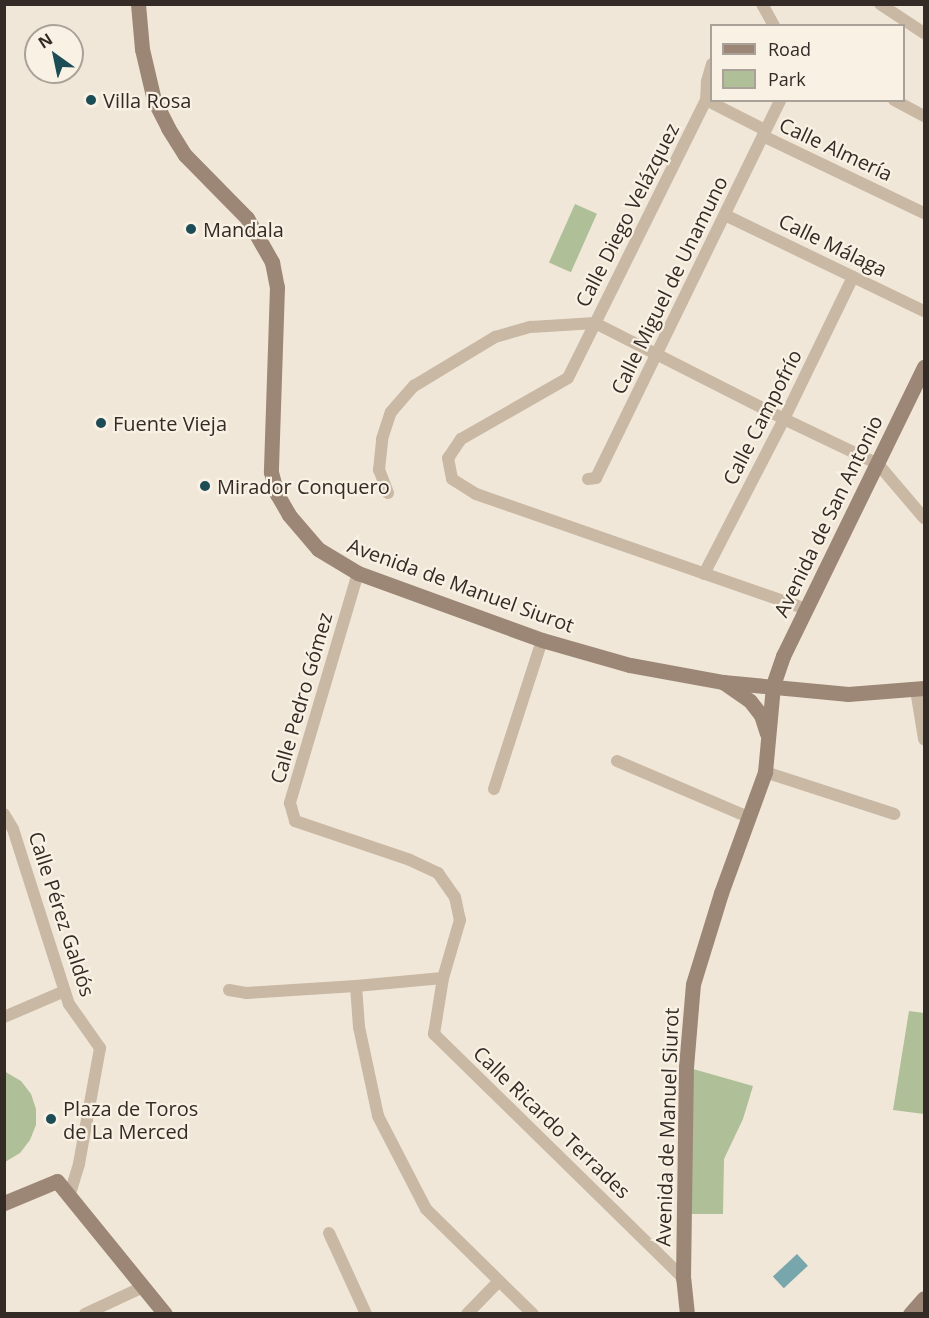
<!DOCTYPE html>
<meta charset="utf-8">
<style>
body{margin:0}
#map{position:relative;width:929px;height:1318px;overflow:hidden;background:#f1e7d8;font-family:"Open Sans",sans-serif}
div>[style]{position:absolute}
.green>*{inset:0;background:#afbf98;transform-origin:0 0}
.water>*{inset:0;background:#77a6ad;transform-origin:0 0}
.street>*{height:12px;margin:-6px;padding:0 6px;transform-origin:6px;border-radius:6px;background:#c8b8a4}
.secondary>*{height:15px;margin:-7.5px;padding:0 7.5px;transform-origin:7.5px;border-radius:7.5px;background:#9c8776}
.dots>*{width:16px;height:16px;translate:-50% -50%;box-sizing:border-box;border:3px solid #f9f1e4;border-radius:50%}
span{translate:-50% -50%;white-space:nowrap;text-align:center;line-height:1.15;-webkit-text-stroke:4.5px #f9f1e4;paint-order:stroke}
.poi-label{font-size:20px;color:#342b26}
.left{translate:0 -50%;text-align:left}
.street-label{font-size:20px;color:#342b26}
.frame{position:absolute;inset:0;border:6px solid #342b26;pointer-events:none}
.legend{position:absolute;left:710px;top:24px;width:195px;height:78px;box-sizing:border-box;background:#f9f1e4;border:2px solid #aaa298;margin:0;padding:8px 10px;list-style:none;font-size:18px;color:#342b26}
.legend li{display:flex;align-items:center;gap:12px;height:30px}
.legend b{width:30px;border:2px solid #aaa298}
.north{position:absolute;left:24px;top:24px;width:60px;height:60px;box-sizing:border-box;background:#f9f1e4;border:2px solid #aaa298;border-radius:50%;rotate:327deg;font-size:16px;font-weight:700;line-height:24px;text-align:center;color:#342b26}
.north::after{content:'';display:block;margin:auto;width:21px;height:27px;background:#1c4c55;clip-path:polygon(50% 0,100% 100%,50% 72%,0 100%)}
</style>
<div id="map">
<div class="green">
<div style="left:575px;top:204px;width:24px;height:64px;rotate:24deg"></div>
<div style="clip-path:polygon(909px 1011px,924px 1013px,924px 1114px,893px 1110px)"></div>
<div style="clip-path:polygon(686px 1067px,753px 1086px,743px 1119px,724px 1159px,723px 1214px,684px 1214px)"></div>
<div style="clip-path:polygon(4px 1071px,21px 1081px,31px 1094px,36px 1109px,36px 1125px,30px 1140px,20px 1153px,5px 1162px)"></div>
</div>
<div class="water">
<div style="left:797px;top:1254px;width:16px;height:33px;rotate:47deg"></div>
</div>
<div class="street">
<div style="left:762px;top:4px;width:25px;rotate:61deg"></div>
<div style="left:880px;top:4px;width:53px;rotate:33.4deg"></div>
<div style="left:712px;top:64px;width:19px;rotate:106deg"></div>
<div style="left:707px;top:82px;width:18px;rotate:93deg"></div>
<div style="left:706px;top:100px;width:310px;rotate:116.4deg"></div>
<div style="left:568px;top:378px;width:123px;rotate:150.3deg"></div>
<div style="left:461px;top:439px;width:23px;rotate:124deg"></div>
<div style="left:448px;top:458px;width:21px;rotate:79deg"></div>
<div style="left:452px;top:479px;width:28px;rotate:32deg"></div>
<div style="left:476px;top:494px;width:349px;rotate:19.2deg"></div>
<div style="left:706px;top:100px;width:66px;rotate:27deg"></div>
<div style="left:894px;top:100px;width:34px;rotate:28deg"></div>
<div style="left:763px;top:136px;width:178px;rotate:25.6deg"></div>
<div style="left:725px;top:215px;width:221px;rotate:25.8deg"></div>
<div style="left:588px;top:479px;width:8px;rotate:-7deg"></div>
<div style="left:596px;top:478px;width:420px;rotate:-64deg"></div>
<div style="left:388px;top:493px;width:25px;rotate:-111deg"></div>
<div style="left:379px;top:470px;width:31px;rotate:-84deg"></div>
<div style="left:382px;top:439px;width:28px;rotate:-72deg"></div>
<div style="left:391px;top:412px;width:35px;rotate:-49deg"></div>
<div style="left:414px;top:386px;width:95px;rotate:-31.2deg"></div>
<div style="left:495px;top:337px;width:37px;rotate:-16deg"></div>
<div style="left:531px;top:327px;width:64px;rotate:-3.6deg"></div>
<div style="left:595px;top:323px;width:212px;rotate:26.9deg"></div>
<div style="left:784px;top:419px;width:104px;rotate:25.6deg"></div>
<div style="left:878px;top:464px;width:71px;rotate:49.6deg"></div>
<div style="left:358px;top:573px;width:240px;rotate:106.5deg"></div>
<div style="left:290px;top:803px;width:19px;rotate:74deg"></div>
<div style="left:295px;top:821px;width:121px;rotate:18.7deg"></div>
<div style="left:410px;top:860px;width:31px;rotate:25deg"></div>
<div style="left:438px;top:873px;width:29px;rotate:55deg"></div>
<div style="left:455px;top:897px;width:24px;rotate:78deg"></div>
<div style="left:460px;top:920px;width:60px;rotate:106.3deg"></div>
<div style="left:443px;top:978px;width:57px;rotate:99.1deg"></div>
<div style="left:434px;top:1034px;width:349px;rotate:44.4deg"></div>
<div style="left:704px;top:574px;width:174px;rotate:-62.7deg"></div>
<div style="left:784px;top:419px;width:158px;rotate:-64.1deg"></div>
<div style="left:916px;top:690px;width:50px;rotate:80.7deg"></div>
<div style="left:617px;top:761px;width:142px;rotate:23.1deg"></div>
<div style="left:765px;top:772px;width:136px;rotate:18deg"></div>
<div style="left:494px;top:789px;width:157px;rotate:-72.1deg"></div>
<div style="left:4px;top:814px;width:17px;rotate:59deg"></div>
<div style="left:13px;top:829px;width:184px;rotate:72.3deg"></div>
<div style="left:69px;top:1004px;width:54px;rotate:54.8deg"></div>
<div style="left:100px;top:1048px;width:118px;rotate:100.3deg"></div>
<div style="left:79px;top:1164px;width:34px;rotate:107deg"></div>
<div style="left:356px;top:986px;width:41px;rotate:85.8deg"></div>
<div style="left:359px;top:1027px;width:91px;rotate:77.9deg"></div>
<div style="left:378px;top:1116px;width:105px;rotate:62.7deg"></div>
<div style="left:426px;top:1209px;width:150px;rotate:44.5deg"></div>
<div style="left:229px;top:990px;width:17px;rotate:10deg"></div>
<div style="left:246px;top:993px;width:110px;rotate:-3.6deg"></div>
<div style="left:356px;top:986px;width:87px;rotate:-5.3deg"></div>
<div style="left:4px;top:1017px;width:66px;rotate:-23.1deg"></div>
<div style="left:329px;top:1233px;width:89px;rotate:65.4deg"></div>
<div style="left:85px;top:1314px;width:64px;rotate:-25deg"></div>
<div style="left:467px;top:1314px;width:46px;rotate:-45.9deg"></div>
</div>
<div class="secondary">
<div style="left:138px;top:4px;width:45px;rotate:84.9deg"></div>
<div style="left:142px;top:49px;width:52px;rotate:76.8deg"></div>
<div style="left:154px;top:100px;width:31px;rotate:63deg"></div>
<div style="left:168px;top:128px;width:32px;rotate:58deg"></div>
<div style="left:185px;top:155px;width:88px;rotate:45.5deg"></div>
<div style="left:247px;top:218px;width:51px;rotate:60.4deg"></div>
<div style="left:272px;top:262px;width:25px;rotate:79deg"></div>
<div style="left:277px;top:287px;width:185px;rotate:91.9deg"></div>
<div style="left:271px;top:472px;width:23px;rotate:75deg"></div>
<div style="left:277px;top:494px;width:24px;rotate:60deg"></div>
<div style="left:289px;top:515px;width:45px;rotate:49.5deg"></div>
<div style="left:318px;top:549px;width:47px;rotate:31deg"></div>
<div style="left:358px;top:573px;width:196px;rotate:20deg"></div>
<div style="left:542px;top:640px;width:91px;rotate:15.9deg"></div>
<div style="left:630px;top:665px;width:95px;rotate:10.4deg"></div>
<div style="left:723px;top:682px;width:126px;rotate:5.5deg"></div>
<div style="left:848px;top:694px;width:76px;rotate:-4.5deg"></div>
<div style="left:723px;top:682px;width:33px;rotate:35deg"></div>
<div style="left:750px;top:701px;width:18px;rotate:52deg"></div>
<div style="left:761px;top:715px;width:19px;rotate:72deg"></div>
<div style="left:4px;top:1203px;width:57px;rotate:-22.5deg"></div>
<div style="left:57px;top:1181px;width:171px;rotate:50.9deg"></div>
<div style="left:687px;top:1314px;width:36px;rotate:-96deg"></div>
<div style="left:683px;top:1278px;width:211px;rotate:-89.2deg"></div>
<div style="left:686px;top:1067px;width:83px;rotate:-85.2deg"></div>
<div style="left:693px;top:984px;width:95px;rotate:-72.9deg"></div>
<div style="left:721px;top:893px;width:129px;rotate:-70deg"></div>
<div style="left:765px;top:772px;width:87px;rotate:-84.7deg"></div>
<div style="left:773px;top:685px;width:31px;rotate:-71deg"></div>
<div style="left:783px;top:656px;width:322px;rotate:-64deg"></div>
<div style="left:910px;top:1314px;width:21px;rotate:-49deg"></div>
</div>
<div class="dots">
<div style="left:91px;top:100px;background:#1c4c55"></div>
<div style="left:191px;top:229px;background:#1c4c55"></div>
<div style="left:101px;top:423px;background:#1c4c55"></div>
<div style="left:205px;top:486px;background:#1c4c55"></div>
<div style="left:51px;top:1119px;background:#1c4c55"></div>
</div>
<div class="poi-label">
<span class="left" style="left:103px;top:100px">Villa Rosa</span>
<span class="left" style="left:203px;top:229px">Mandala</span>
<span class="left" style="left:113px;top:423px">Fuente Vieja</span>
<span class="left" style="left:217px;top:486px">Mirador Conquero</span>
<span class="left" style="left:63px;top:1120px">Plaza de Toros<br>de La Merced</span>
</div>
<div class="street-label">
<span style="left:836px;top:149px;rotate:25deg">Calle Almería</span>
<span style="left:627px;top:215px;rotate:-63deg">Calle Diego Velázquez</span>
<span style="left:833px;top:245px;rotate:26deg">Calle Málaga</span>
<span style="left:669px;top:285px;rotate:-64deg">Calle Miguel de Unamuno</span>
<span style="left:762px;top:417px;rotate:-63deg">Calle Campofrío</span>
<span style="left:828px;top:516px;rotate:-64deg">Avenida de San Antonio</span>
<span style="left:461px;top:585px;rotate:20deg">Avenida de Manuel Siurot</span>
<span style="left:301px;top:698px;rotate:-74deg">Calle Pedro Gómez</span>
<span style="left:62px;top:914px;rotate:72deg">Calle Pérez Galdós</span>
<span style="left:552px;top:1122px;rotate:44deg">Calle Ricardo Terrades</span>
<span style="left:667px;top:1127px;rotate:-88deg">Avenida de Manuel Siurot</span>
</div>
<div class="frame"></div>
<ul class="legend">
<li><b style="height:8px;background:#9c8776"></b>Road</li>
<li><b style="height:16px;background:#afbf98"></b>Park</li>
</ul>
<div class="north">N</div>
</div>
